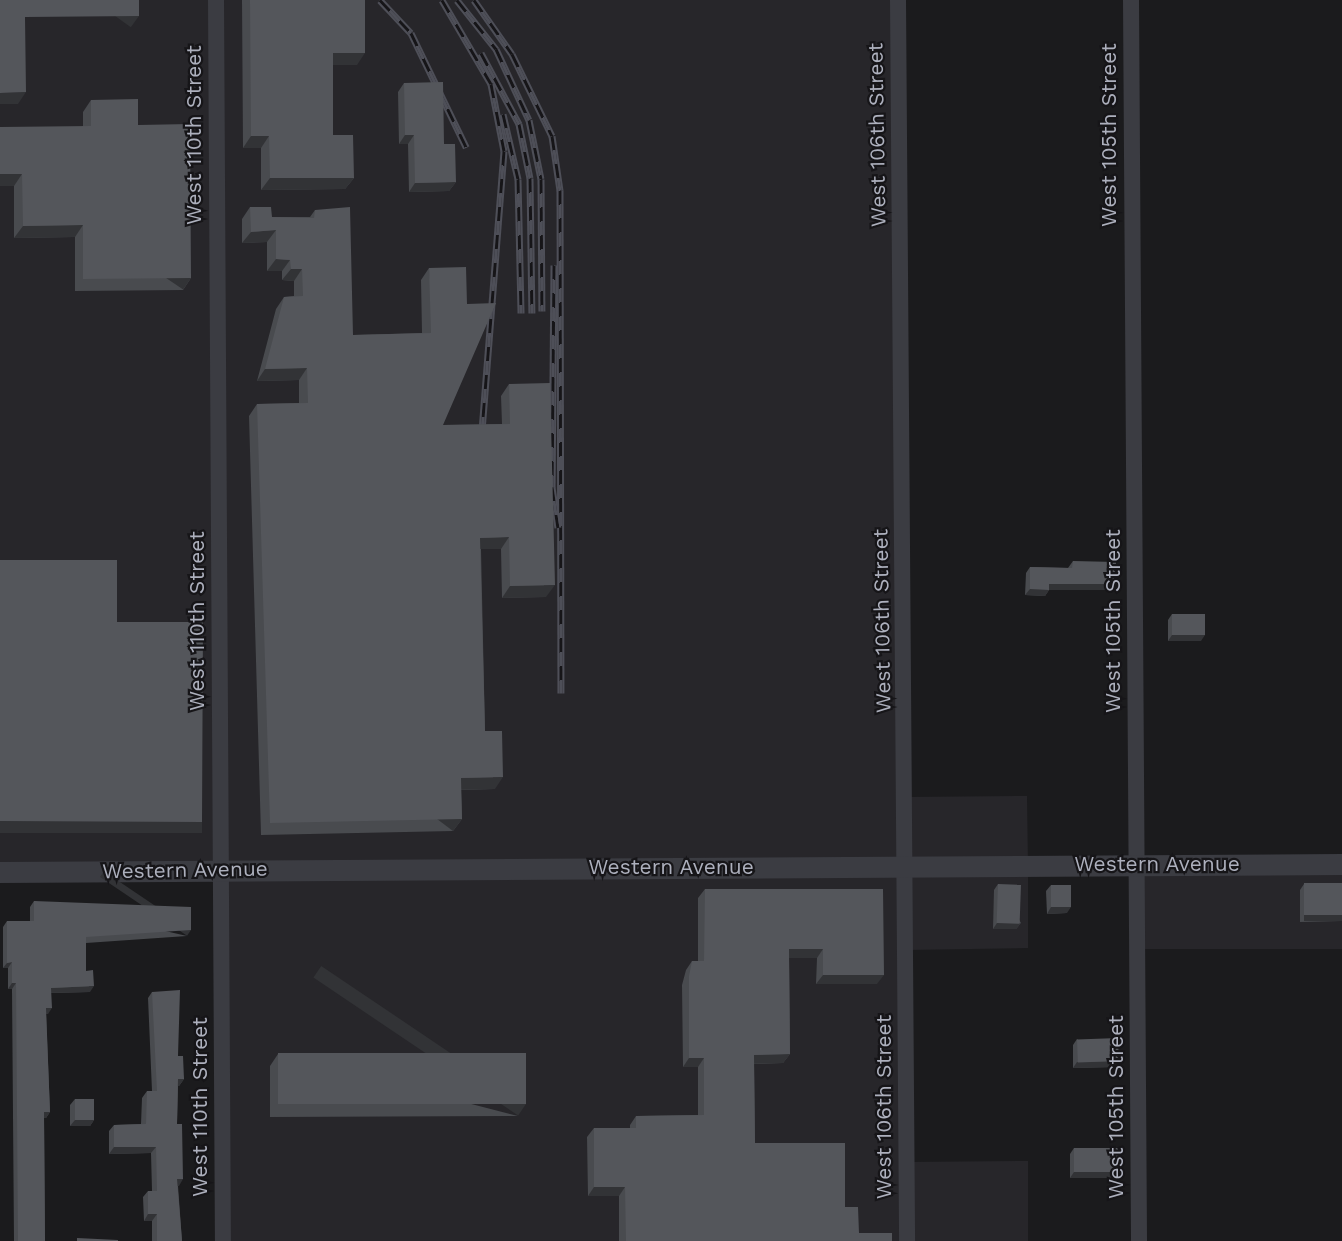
<!DOCTYPE html>
<style>
body{margin:0}
#map{position:relative;width:1342px;height:1241px;overflow:hidden;background:#1b1b1d;font-family:"Work Sans",sans-serif}
div>[style]{position:absolute}
.built>*{inset:0;background:#27262a;transform-origin:0 0}
.minor>*{height:16px;margin:-8px;padding:0 8px;transform-origin:8px;border-radius:8px;background:#3b3c42}
.tertiary>*{height:21px;margin:-10.5px;padding:0 10.5px;transform-origin:10.5px;border-radius:10.5px;background:#3b3c42}
.rail>*{height:7px;margin-top:-3.5px;transform-origin:0;background:repeating-linear-gradient(90deg,#161518 0 14px,#4e4f58 0 28px);box-sizing:border-box;border-block:2px solid #4e4f58}
.wall>*{inset:0;background:#494b4f}
.shaded-wall>*{inset:0;background:#323336;transform-origin:0 0}
.building>*{inset:0;background:#54565b;transform-origin:0 0}
span{translate:-50% -50%;white-space:nowrap;text-align:center;line-height:1.15;-webkit-text-stroke:4.5px #161518;paint-order:stroke}
.street-label{font-size:21px;color:#adb0bd}
</style>
<div id="map">
<div class="built">
<div style="clip-path:polygon(0 0,898px 0,906px 797px,1027px 796px,1028px 865px,1028px 948px,906px 950px,907px 1162px,1028px 1161px,1028px 1241px,223px 1241px,221px 869px,0 872px)"></div>
<div style="left:1137px;top:863px;width:205px;height:86px"></div>
</div>
<div class="minor">
<div style="left:216px;top:0;width:1241px;rotate:89.68deg"></div>
<div style="left:898px;top:0;width:1241px;rotate:89.58deg"></div>
<div style="left:1131px;top:0;width:1241px;rotate:89.63deg"></div>
</div>
<div class="tertiary">
<div style="left:0;top:872px;width:1342px;rotate:-0.34deg"></div>
</div>
<div class="rail">
<div style="left:380px;top:0;width:45px;rotate:46.8deg"></div>
<div style="left:411px;top:33px;width:127px;rotate:64.2deg"></div>
<div style="left:442px;top:0;width:97px;rotate:59.7deg"></div>
<div style="left:491px;top:84px;width:68px;rotate:79deg"></div>
<div style="left:504px;top:151px;width:280px;rotate:94.5deg"></div>
<div style="left:457px;top:0;width:63px;rotate:51.5deg"></div>
<div style="left:496px;top:49px;width:78px;rotate:65.1deg"></div>
<div style="left:529px;top:120px;width:60px;rotate:78.5deg"></div>
<div style="left:541px;top:179px;width:132px;rotate:89.6deg"></div>
<div style="left:474px;top:0;width:66px;rotate:54.9deg"></div>
<div style="left:512px;top:54px;width:91px;rotate:64deg"></div>
<div style="left:552px;top:136px;width:55px;rotate:81.6deg"></div>
<div style="left:560px;top:190px;width:503px;rotate:89.89deg"></div>
<div style="left:481px;top:53px;width:81px;rotate:61.8deg"></div>
<div style="left:519px;top:124px;width:55px;rotate:78.5deg"></div>
<div style="left:530px;top:178px;width:135px;rotate:89.2deg"></div>
<div style="left:503px;top:114px;width:67px;rotate:77deg"></div>
<div style="left:518px;top:179px;width:134px;rotate:88.7deg"></div>
<div style="left:554px;top:265px;width:222px;rotate:90.5deg"></div>
<div style="left:552px;top:487px;width:41px;rotate:81.7deg"></div>
</div>
<div class="wall">
<div style="clip-path:polygon(242px 0,365px 0,357px 65px,333px 65px,333px 135px,354px 178px,345px 189px,261px 190px,261px 148px,243px 148px)"></div>
<div style="clip-path:polygon(404px 83px,444px 144px,456px 182px,449px 191px,409px 192px,408px 144px,399px 144px,398px 92px)"></div>
<div style="clip-path:polygon(91px 100px,138px 125px,191px 278px,183px 290px,75px 291px,75px 237px,14px 238px,14px 186px,0 186px,83px 126px,83px 112px)"></div>
<div style="clip-path:polygon(250px 207px,272px 217px,310px 217px,315px 210px,353px 335px,422px 333px,421px 280px,429px 268px,443px 425px,502px 424px,501px 396px,509px 384px,546px 597px,502px 598px,501px 549px,481px 549px,485px 731px,495px 789px,461px 790px,462px 819px,453px 831px,261px 835px,249px 416px,257px 404px,299px 403px,299px 380px,257px 381px,276px 309px,284px 297px,294px 296px,294px 281px,282px 280px,282px 271px,267px 271px,267px 242px,242px 243px,242px 219px)"></div>
<div style="clip-path:polygon(1073px 561px,1111px 590px,1049px 590px,1045px 596px,1025px 595px,1026px 573px,1030px 567px,1068px 568px)"></div>
<div style="clip-path:polygon(1172px 614px,1201px 641px,1168px 641px,1168px 620px)"></div>
<div style="clip-path:polygon(1342px 883px,1342px 921px,1300px 922px,1300px 890px,1304px 884px)"></div>
<div style="clip-path:polygon(998px 884px,1021px 923px,1016px 929px,993px 929px,994px 890px)"></div>
<div style="clip-path:polygon(1051px 885px,1067px 913px,1047px 914px,1046px 891px)"></div>
<div style="clip-path:polygon(705px 889px,883px 889px,877px 984px,816px 984px,817px 958px,789px 958px,790px 1054px,783px 1063px,754px 1064px,755px 1143px,845px 1207px,859px 1233px,892px 1241px,619px 1241px,619px 1196px,588px 1196px,587px 1137px,594px 1128px,630px 1128px,630px 1125px,636px 1116px,698px 1115px,698px 1067px,683px 1067px,682px 985px,686px 970px,692px 961px,698px 961px,698px 898px)"></div>
<div style="clip-path:polygon(34px 901px,187px 936px,86px 943px,86px 971px,90px 992px,51px 993px,48px 1014px,46px 1014px,50px 1112px,46px 1118px,44px 1118px,45px 1241px,14px 1241px,12px 989px,8px 989px,8px 968px,3px 968px,3px 927px,7px 921px,30px 921px,30px 907px)"></div>
<div style="clip-path:polygon(152px 992px,178px 1056px,184px 1079px,179px 1086px,178px 1086px,177px 1124px,179px 1186px,178px 1186px,182px 1241px,152px 1241px,152px 1221px,144px 1221px,143px 1197px,148px 1191px,152px 1191px,151px 1153px,109px 1154px,109px 1131px,114px 1125px,141px 1124px,142px 1098px,147px 1091px,152px 1091px,148px 998px)"></div>
<div style="clip-path:polygon(1077px 1039px,1114px 1067px,1073px 1068px,1073px 1045px)"></div>
<div style="clip-path:polygon(278px 1054px,518px 1116px,270px 1117px,270px 1066px)"></div>
<div style="clip-path:polygon(75px 1099px,94px 1120px,90px 1126px,70px 1126px,70px 1105px)"></div>
<div style="clip-path:polygon(1074px 1148px,1118px 1172px,1114px 1178px,1070px 1178px,1070px 1154px)"></div>
</div>
<div class="shaded-wall">
<div style="left:139px;top:16px;width:14px;height:114px;rotate:126deg"></div>
<div style="clip-path:polygon(333px 53px,365px 53px,357px 65px,324px 65px)"></div>
<div style="clip-path:polygon(26px 92px,18px 104px,0 104px,0 93px)"></div>
<div style="clip-path:polygon(405px 135px,414px 135px,408px 144px,399px 144px)"></div>
<div style="clip-path:polygon(251px 136px,269px 136px,261px 148px,243px 148px)"></div>
<div style="clip-path:polygon(0 174px,22px 174px,14px 186px,0 186px)"></div>
<div style="clip-path:polygon(270px 178px,354px 178px,345px 189px,261px 190px)"></div>
<div style="clip-path:polygon(456px 182px,449px 191px,409px 192px,415px 183px)"></div>
<div style="clip-path:polygon(83px 225px,75px 237px,14px 238px,23px 226px)"></div>
<div style="clip-path:polygon(276px 230px,267px 242px,242px 243px,251px 232px)"></div>
<div style="clip-path:polygon(276px 259px,290px 260px,282px 271px,267px 271px)"></div>
<div style="clip-path:polygon(291px 269px,302px 269px,294px 281px,282px 280px)"></div>
<div style="left:191px;top:278px;width:14px;height:108px;rotate:124deg"></div>
<div style="clip-path:polygon(307px 368px,299px 380px,257px 381px,265px 369px)"></div>
<div style="clip-path:polygon(509px 537px,501px 549px,472px 549px,480px 538px)"></div>
<div style="clip-path:polygon(1049px 584px,1115px 584px,1111px 590px,1049px 590px,1045px 596px,1025px 595px,1030px 589px)"></div>
<div style="clip-path:polygon(555px 585px,546px 597px,502px 598px,510px 586px)"></div>
<div style="clip-path:polygon(1172px 635px,1205px 635px,1201px 641px,1168px 641px)"></div>
<div style="clip-path:polygon(503px 777px,495px 789px,452px 790px,461px 778px)"></div>
<div style="left:462px;top:819px;width:15px;height:192px;rotate:127deg"></div>
<div style="left:0;top:821px;width:202px;height:12px"></div>
<div style="clip-path:polygon(1051px 907px,1071px 907px,1067px 913px,1047px 914px)"></div>
<div style="left:1342px;top:915px;width:6px;height:38px;rotate:90deg"></div>
<div style="clip-path:polygon(997px 923px,1021px 923px,1016px 929px,993px 929px)"></div>
<div style="left:191px;top:930px;width:7px;height:105px;rotate:124deg"></div>
<div style="clip-path:polygon(789px 949px,823px 949px,817px 958px,783px 958px)"></div>
<div style="clip-path:polygon(12px 962px,8px 968px,3px 968px,7px 963px)"></div>
<div style="clip-path:polygon(823px 975px,884px 975px,877px 984px,816px 984px)"></div>
<div style="clip-path:polygon(12px 983px,16px 983px,12px 989px,8px 989px)"></div>
<div style="clip-path:polygon(94px 986px,90px 992px,47px 993px,51px 988px)"></div>
<div style="clip-path:polygon(46px 1008px,52px 1008px,48px 1014px,42px 1014px)"></div>
<div style="clip-path:polygon(790px 1054px,783px 1063px,748px 1064px,754px 1055px)"></div>
<div style="clip-path:polygon(689px 1058px,704px 1058px,698px 1067px,683px 1067px)"></div>
<div style="clip-path:polygon(1119px 1061px,1114px 1067px,1073px 1068px,1077px 1062px)"></div>
<div style="clip-path:polygon(178px 1079px,184px 1079px,179px 1086px,173px 1086px)"></div>
<div style="left:526px;top:1104px;width:14px;height:247px;rotate:124deg"></div>
<div style="clip-path:polygon(44px 1112px,50px 1112px,46px 1118px,40px 1118px)"></div>
<div style="clip-path:polygon(75px 1120px,94px 1120px,90px 1126px,70px 1126px)"></div>
<div style="clip-path:polygon(114px 1147px,156px 1147px,151px 1153px,109px 1154px)"></div>
<div style="clip-path:polygon(1074px 1172px,1118px 1172px,1114px 1178px,1070px 1178px)"></div>
<div style="clip-path:polygon(177px 1179px,183px 1179px,179px 1186px,173px 1186px)"></div>
<div style="clip-path:polygon(594px 1187px,625px 1187px,619px 1196px,588px 1196px)"></div>
<div style="clip-path:polygon(148px 1214px,157px 1214px,152px 1221px,144px 1221px)"></div>
</div>
<div class="building">
<div style="clip-path:polygon(0 0,139px 0,139px 16px,25px 17px,26px 92px,0 93px)"></div>
<div style="clip-path:polygon(250px 0,365px 0,365px 53px,333px 53px,333px 135px,353px 135px,354px 178px,270px 178px,269px 136px,251px 136px)"></div>
<div style="clip-path:polygon(443px 82px,444px 144px,455px 144px,456px 182px,415px 183px,414px 135px,405px 135px,404px 83px)"></div>
<div style="clip-path:polygon(138px 99px,138px 125px,190px 124px,191px 278px,83px 279px,83px 225px,23px 226px,22px 174px,0 174px,0 127px,91px 126px,91px 100px)"></div>
<div style="clip-path:polygon(250px 207px,271px 207px,272px 217px,314px 218px,315px 210px,350px 207px,353px 335px,431px 333px,429px 268px,466px 267px,467px 304px,496px 303px,443px 425px,510px 424px,509px 384px,550px 383px,555px 585px,510px 586px,509px 537px,480px 538px,485px 731px,502px 731px,503px 777px,461px 778px,462px 819px,270px 823px,257px 404px,308px 403px,307px 368px,265px 369px,284px 297px,303px 296px,302px 269px,291px 269px,290px 260px,276px 259px,276px 230px,251px 232px)"></div>
<div style="clip-path:polygon(0 560px,117px 560px,117px 622px,203px 622px,202px 822px,0 821px)"></div>
<div style="clip-path:polygon(1073px 561px,1116px 562px,1115px 584px,1049px 584px,1049px 590px,1030px 589px,1030px 567px,1072px 568px)"></div>
<div style="left:1172px;top:614px;width:33px;height:21px"></div>
<div style="left:1342px;top:883px;width:32px;height:38px;rotate:90deg"></div>
<div style="left:998px;top:884px;width:23px;height:39px;rotate:2deg"></div>
<div style="left:1051px;top:885px;width:20px;height:22px"></div>
<div style="clip-path:polygon(705px 889px,883px 889px,884px 975px,823px 975px,823px 949px,789px 949px,790px 1054px,754px 1055px,755px 1143px,845px 1143px,845px 1207px,858px 1207px,859px 1233px,892px 1233px,892px 1241px,626px 1241px,625px 1187px,594px 1187px,594px 1128px,636px 1128px,636px 1116px,704px 1115px,704px 1058px,689px 1058px,689px 976px,692px 961px,704px 961px)"></div>
<div style="clip-path:polygon(34px 901px,191px 907px,191px 930px,86px 937px,86px 971px,93px 970px,94px 986px,51px 988px,52px 1008px,46px 1008px,50px 1112px,44px 1112px,45px 1241px,18px 1241px,16px 983px,12px 983px,12px 962px,7px 963px,7px 921px,34px 921px)"></div>
<div style="clip-path:polygon(180px 990px,178px 1056px,183px 1056px,184px 1079px,178px 1079px,177px 1124px,182px 1124px,183px 1179px,177px 1179px,182px 1241px,157px 1241px,157px 1214px,148px 1214px,148px 1191px,157px 1191px,156px 1147px,114px 1147px,114px 1125px,146px 1124px,147px 1091px,157px 1091px,152px 992px)"></div>
<div style="left:1118px;top:1038px;width:23px;height:41px;rotate:88deg"></div>
<div style="left:526px;top:1053px;width:51px;height:248px;rotate:90deg"></div>
<div style="left:75px;top:1099px;width:19px;height:21px"></div>
<div style="left:1074px;top:1148px;width:44px;height:24px"></div>
<div style="clip-path:polygon(77px 1238px,118px 1240px,118px 1241px,77px 1241px)"></div>
</div>
<div class="street-label">
<span style="left:194px;top:135px;rotate:-90deg">West 110th Street</span>
<span style="left:877px;top:135px;rotate:-91deg">West 106th Street</span>
<span style="left:1109px;top:135px;rotate:-90deg">West 105th Street</span>
<span style="left:197px;top:621px;rotate:-90deg">West 110th Street</span>
<span style="left:882px;top:621px;rotate:-91deg">West 106th Street</span>
<span style="left:1113px;top:621px;rotate:-90deg">West 105th Street</span>
<span style="left:1157px;top:864px">Western Avenue</span>
<span style="left:671px;top:867px">Western Avenue</span>
<span style="left:185px;top:870px;rotate:-1deg">Western Avenue</span>
<span style="left:200px;top:1107px;rotate:-90deg">West 110th Street</span>
<span style="left:884px;top:1107px;rotate:-90deg">West 106th Street</span>
<span style="left:1116px;top:1107px;rotate:-90deg">West 105th Street</span>
</div>
</div>
